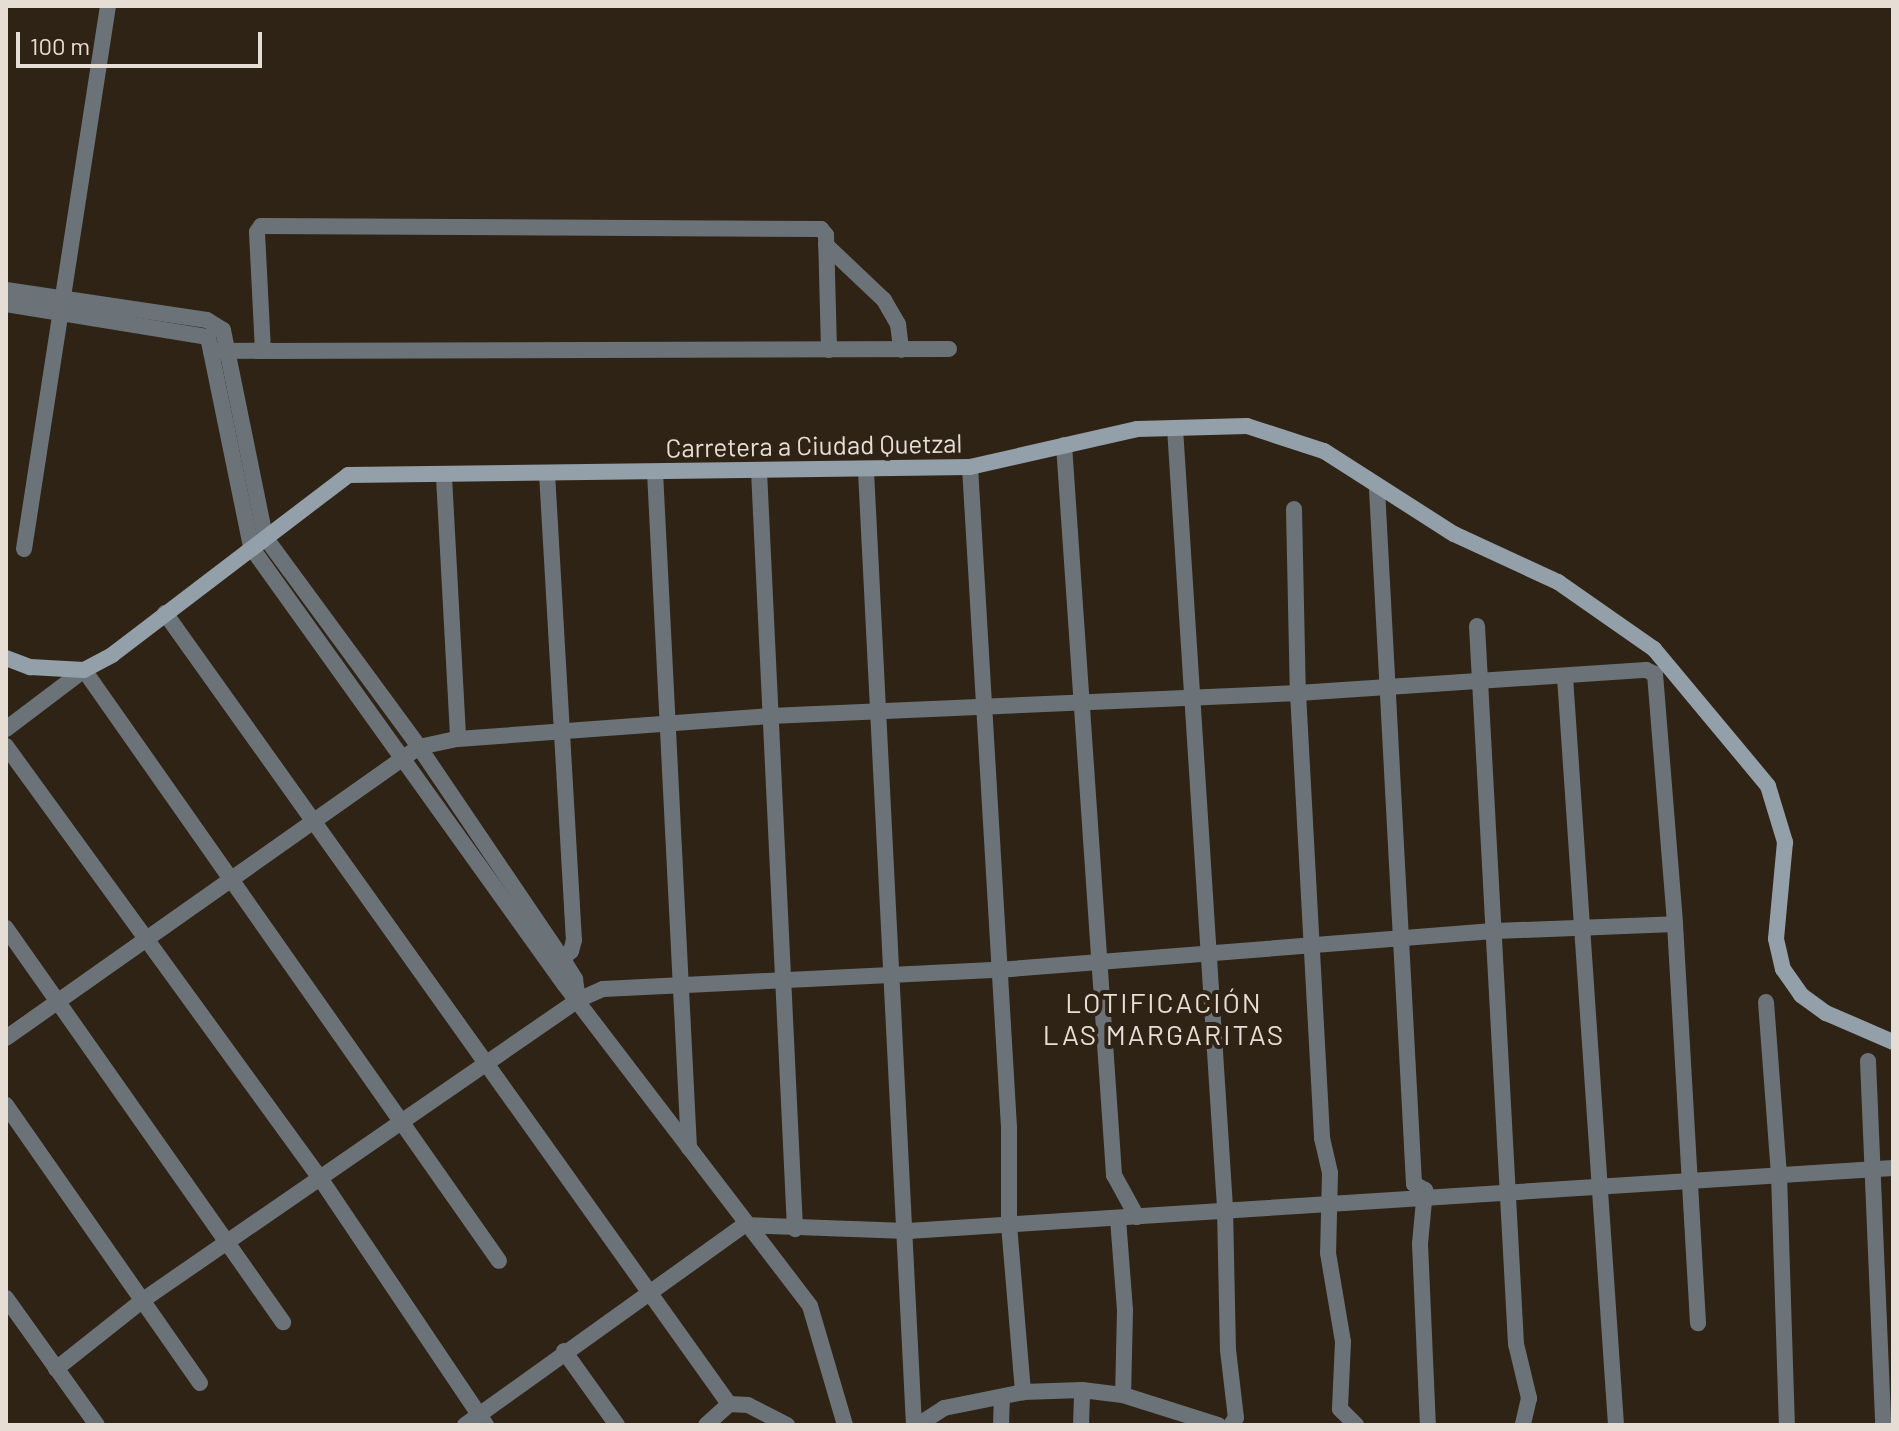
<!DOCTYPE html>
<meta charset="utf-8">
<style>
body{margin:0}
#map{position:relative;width:1899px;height:1431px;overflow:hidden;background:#2f2315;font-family:Barlow,sans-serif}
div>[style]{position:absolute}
.minor>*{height:16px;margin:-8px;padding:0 8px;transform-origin:8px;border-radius:8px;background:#6b7379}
.tertiary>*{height:16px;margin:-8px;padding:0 8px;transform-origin:8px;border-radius:8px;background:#6b7379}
.secondary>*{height:16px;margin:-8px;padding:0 8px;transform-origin:8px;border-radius:8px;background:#939fa9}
span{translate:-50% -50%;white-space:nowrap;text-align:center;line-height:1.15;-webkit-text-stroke:8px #2f2315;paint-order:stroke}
.street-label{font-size:26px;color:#e6ddd5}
.neighbourhood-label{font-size:28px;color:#e6ddd5;letter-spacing:2px}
.frame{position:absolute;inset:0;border:8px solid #e6ddd5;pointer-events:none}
.scale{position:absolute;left:16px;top:32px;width:246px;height:36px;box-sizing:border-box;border:4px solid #e6ddd5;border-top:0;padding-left:10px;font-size:24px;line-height:28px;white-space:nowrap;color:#e6ddd5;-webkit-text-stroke:6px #2f2315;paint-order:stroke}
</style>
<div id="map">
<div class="minor">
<div style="left:826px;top:245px;width:80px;rotate:43.5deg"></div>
<div style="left:884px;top:300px;width:28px;rotate:60deg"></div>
<div style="left:898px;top:324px;width:26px;rotate:83deg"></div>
<div style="left:6px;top:290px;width:203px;rotate:8.5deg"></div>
<div style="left:207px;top:320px;width:19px;rotate:32deg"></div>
<div style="left:223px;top:330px;width:211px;rotate:78.5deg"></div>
<div style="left:6px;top:304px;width:205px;rotate:9.3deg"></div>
<div style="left:208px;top:337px;width:214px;rotate:78.4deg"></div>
<div style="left:211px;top:351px;width:738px;rotate:-0.16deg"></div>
<div style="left:263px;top:351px;width:119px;rotate:-92.9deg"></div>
<div style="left:257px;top:232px;width:7px;rotate:-56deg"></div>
<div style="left:261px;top:226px;width:560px;rotate:0.31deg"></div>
<div style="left:821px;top:229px;width:8px;rotate:50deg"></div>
<div style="left:826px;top:235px;width:115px;rotate:88.5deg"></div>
<div style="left:1175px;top:428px;width:782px;rotate:86.33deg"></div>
<div style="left:1225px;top:1208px;width:142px;rotate:88.8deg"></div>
<div style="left:1228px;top:1350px;width:68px;rotate:83.3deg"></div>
<div style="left:1236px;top:1418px;width:9px;rotate:126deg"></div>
<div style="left:1064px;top:445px;width:732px;rotate:86.08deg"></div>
<div style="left:1114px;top:1175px;width:48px;rotate:61.3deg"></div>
<div style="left:970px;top:467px;width:661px;rotate:86.62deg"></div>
<div style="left:1009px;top:1127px;width:98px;rotate:90deg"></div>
<div style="left:1009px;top:1225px;width:168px;rotate:85.2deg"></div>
<div style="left:759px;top:471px;width:759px;rotate:87.28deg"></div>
<div style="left:866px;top:471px;width:955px;rotate:87.12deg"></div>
<div style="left:655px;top:472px;width:677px;rotate:87.12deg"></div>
<div style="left:547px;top:473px;width:468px;rotate:86.7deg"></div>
<div style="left:574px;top:940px;width:11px;rotate:105deg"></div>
<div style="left:571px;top:951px;width:23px;rotate:140deg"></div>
<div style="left:444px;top:477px;width:262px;rotate:86.9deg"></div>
<div style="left:1377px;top:489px;width:696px;rotate:86.95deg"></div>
<div style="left:1414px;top:1184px;width:13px;rotate:29deg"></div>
<div style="left:1425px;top:1190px;width:54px;rotate:95.3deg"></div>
<div style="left:1420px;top:1244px;width:181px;rotate:87.5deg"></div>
<div style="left:1294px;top:509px;width:184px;rotate:88.8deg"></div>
<div style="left:1298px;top:693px;width:446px;rotate:86.9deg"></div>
<div style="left:1322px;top:1138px;width:36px;rotate:77deg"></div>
<div style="left:1330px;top:1173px;width:80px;rotate:91.4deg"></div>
<div style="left:1328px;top:1253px;width:90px;rotate:80.4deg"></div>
<div style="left:1343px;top:1342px;width:67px;rotate:92.6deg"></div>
<div style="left:1340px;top:1409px;width:23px;rotate:45deg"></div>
<div style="left:24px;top:549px;width:549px;rotate:-81.21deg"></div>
<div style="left:165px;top:613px;width:971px;rotate:54.51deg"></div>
<div style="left:1477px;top:626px;width:719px;rotate:86.89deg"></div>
<div style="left:1516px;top:1344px;width:56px;rotate:76.5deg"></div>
<div style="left:1529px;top:1398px;width:28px;rotate:103deg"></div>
<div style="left:1565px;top:677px;width:750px;rotate:86.1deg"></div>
<div style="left:6px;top:729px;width:98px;rotate:-37.1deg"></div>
<div style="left:84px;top:670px;width:722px;rotate:54.92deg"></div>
<div style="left:6px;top:746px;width:538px;rotate:54deg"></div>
<div style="left:322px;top:1181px;width:294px;rotate:56.1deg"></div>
<div style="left:6px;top:928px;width:482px;rotate:54.9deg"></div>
<div style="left:1766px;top:1002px;width:172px;rotate:85.7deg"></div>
<div style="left:1779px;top:1174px;width:251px;rotate:88.2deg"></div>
<div style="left:6px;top:1038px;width:505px;rotate:-35.17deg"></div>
<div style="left:419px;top:747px;width:40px;rotate:-12deg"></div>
<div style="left:458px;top:739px;width:313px;rotate:-4.2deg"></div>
<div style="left:770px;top:716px;width:529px;rotate:-2.49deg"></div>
<div style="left:1298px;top:693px;width:349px;rotate:-3.8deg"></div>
<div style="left:1646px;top:670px;width:10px;rotate:24deg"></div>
<div style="left:1655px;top:674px;width:251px;rotate:85.4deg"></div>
<div style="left:1675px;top:924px;width:400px;rotate:86.7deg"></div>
<div style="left:1868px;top:1061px;width:364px;rotate:87.6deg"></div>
<div style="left:6px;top:1105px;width:339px;rotate:55.1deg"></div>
<div style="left:1118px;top:1219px;width:91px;rotate:85.6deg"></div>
<div style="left:1125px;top:1310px;width:85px;rotate:91.3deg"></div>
<div style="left:6px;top:1298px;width:156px;rotate:54.4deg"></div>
<div style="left:564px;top:1351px;width:91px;rotate:54.4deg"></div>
<div style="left:56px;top:1369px;width:111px;rotate:-38.4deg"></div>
<div style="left:143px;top:1300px;width:528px;rotate:-34.59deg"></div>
<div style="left:578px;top:1000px;width:27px;rotate:-24deg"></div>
<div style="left:603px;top:989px;width:395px;rotate:-2.8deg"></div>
<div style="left:998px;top:970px;width:500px;rotate:-4.5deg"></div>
<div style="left:1496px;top:931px;width:179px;rotate:-2.2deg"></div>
<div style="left:465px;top:1425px;width:343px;rotate:-35.6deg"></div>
<div style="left:744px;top:1225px;width:164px;rotate:2.1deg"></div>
<div style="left:908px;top:1231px;width:987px;rotate:-3.66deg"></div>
<div style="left:706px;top:1425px;width:31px;rotate:-42deg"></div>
<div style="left:729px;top:1404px;width:19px;rotate:3deg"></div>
<div style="left:748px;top:1405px;width:44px;rotate:27.1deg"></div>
<div style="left:1001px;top:1425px;width:28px;rotate:-88deg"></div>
<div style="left:1081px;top:1425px;width:35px;rotate:-88deg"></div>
</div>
<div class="tertiary">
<div style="left:265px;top:537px;width:260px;rotate:53.7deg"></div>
<div style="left:419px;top:747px;width:255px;rotate:55.9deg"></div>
<div style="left:562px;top:958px;width:25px;rotate:58deg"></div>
<div style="left:575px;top:979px;width:21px;rotate:82deg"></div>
<div style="left:251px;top:547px;width:538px;rotate:54.39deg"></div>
<div style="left:564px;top:984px;width:405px;rotate:52.6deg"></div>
<div style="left:810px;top:1306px;width:124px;rotate:73.6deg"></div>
<div style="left:918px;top:1425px;width:31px;rotate:-33deg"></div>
<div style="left:944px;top:1408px;width:81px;rotate:-11.4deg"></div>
<div style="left:1023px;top:1392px;width:59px;rotate:-1.9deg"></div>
<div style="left:1082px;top:1390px;width:41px;rotate:7deg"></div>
<div style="left:1123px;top:1395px;width:100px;rotate:17.5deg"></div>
</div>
<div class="secondary">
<div style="left:6px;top:658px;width:26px;rotate:21deg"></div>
<div style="left:30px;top:667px;width:54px;rotate:3.2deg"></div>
<div style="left:84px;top:670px;width:32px;rotate:-28deg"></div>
<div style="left:112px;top:655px;width:297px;rotate:-37.3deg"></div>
<div style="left:348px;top:475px;width:622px;rotate:-0.74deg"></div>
<div style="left:970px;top:467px;width:171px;rotate:-12.8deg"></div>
<div style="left:1137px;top:429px;width:110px;rotate:-1.6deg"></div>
<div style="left:1247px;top:426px;width:81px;rotate:18deg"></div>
<div style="left:1324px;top:451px;width:154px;rotate:32.6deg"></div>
<div style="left:1454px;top:534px;width:115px;rotate:24.8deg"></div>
<div style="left:1558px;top:582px;width:117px;rotate:34.9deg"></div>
<div style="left:1654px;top:649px;width:178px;rotate:50.2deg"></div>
<div style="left:1768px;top:786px;width:59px;rotate:73.1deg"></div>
<div style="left:1785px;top:842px;width:97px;rotate:95.3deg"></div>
<div style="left:1776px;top:939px;width:31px;rotate:77deg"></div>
<div style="left:1783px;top:969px;width:32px;rotate:55deg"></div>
<div style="left:1801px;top:995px;width:31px;rotate:36deg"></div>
<div style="left:1826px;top:1013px;width:73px;rotate:23.4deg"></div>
</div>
<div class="street-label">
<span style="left:814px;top:445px;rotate:-1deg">Carretera a Ciudad Quetzal</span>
</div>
<div class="neighbourhood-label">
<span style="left:1164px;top:1018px">LOTIFICACIÓN<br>LAS MARGARITAS</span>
</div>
<div class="frame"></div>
<div class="scale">100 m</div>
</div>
